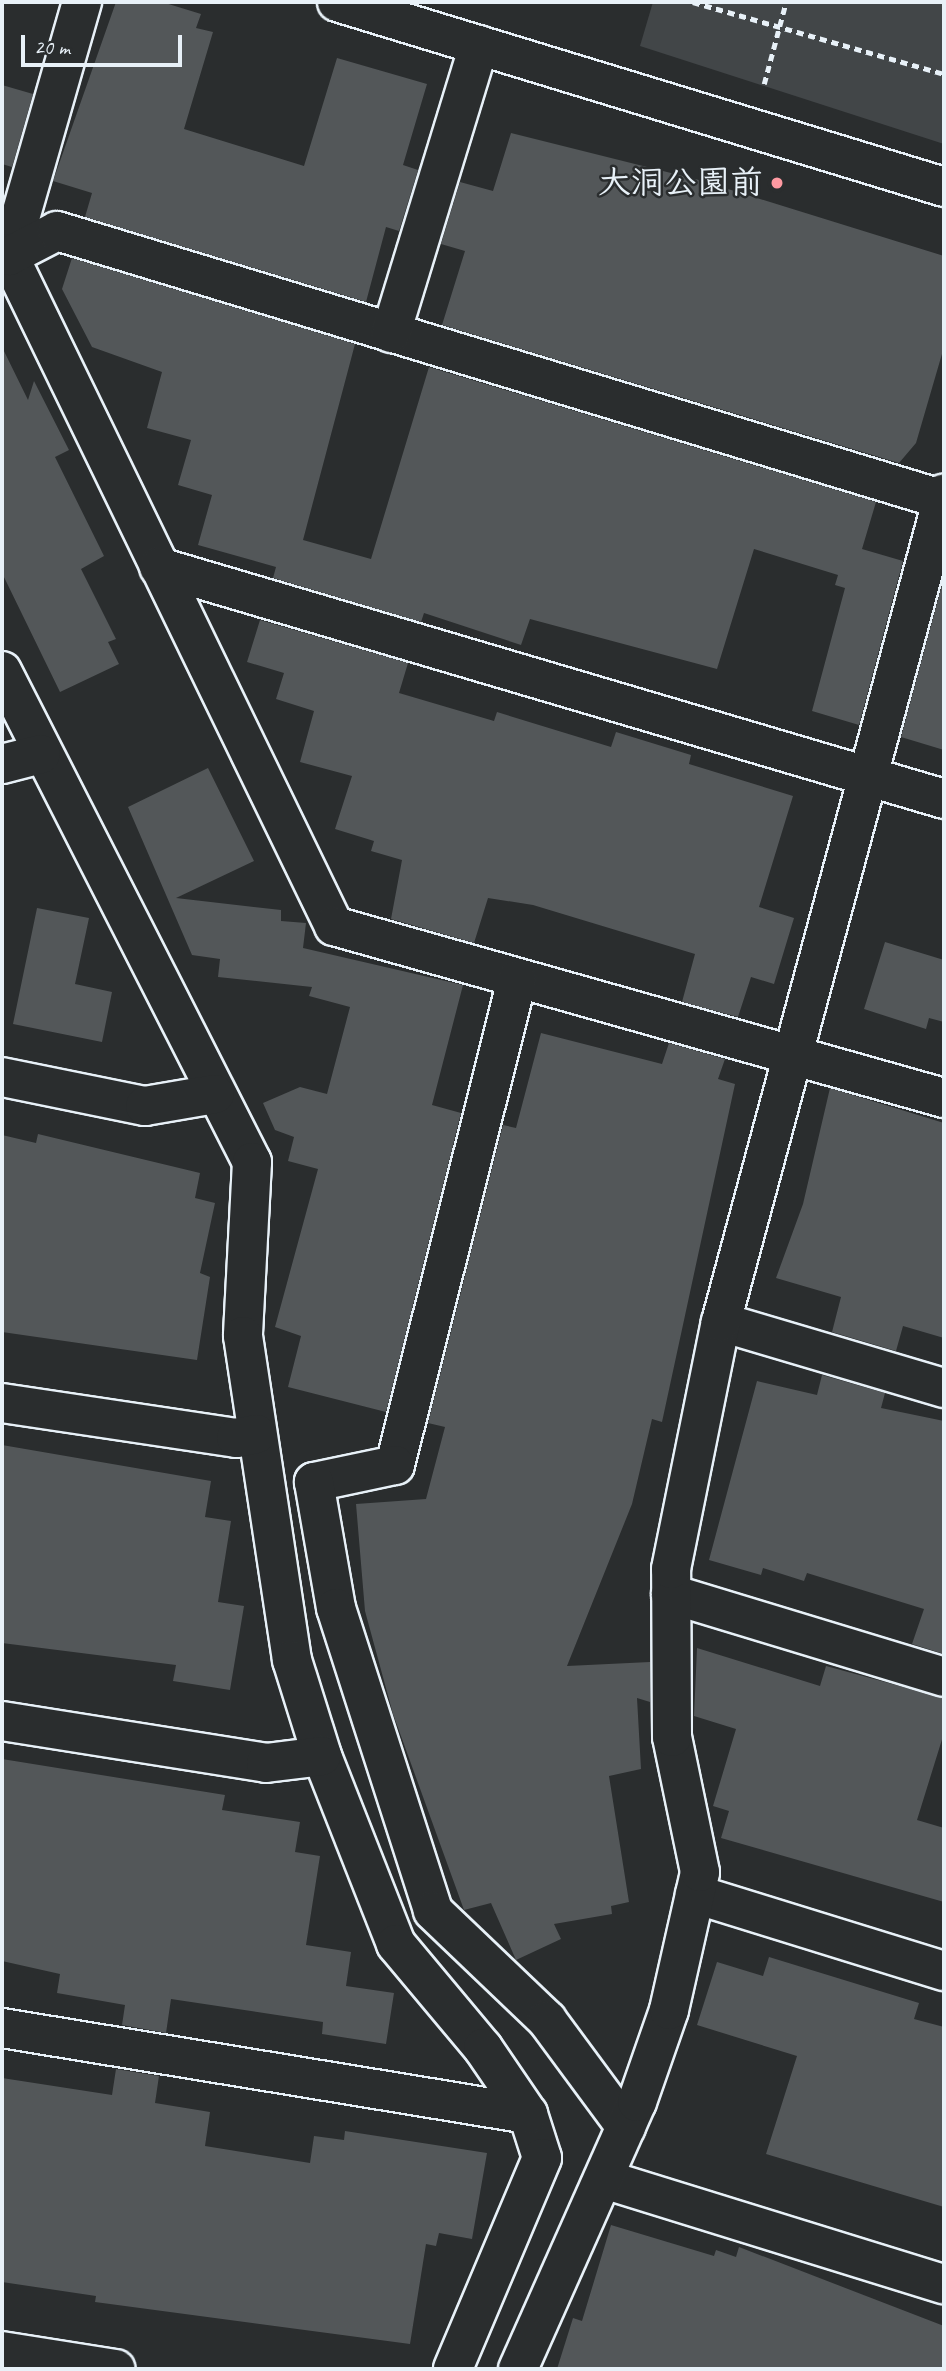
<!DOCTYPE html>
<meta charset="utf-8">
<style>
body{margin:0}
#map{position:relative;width:946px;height:2371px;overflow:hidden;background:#2a2d2e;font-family:Caveat,"Klee One",sans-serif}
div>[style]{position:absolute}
.green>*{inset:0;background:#424648}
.building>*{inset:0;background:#535759}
.path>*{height:4.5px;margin-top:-2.25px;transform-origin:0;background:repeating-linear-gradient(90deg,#e8f1f8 0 7px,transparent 0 12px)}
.roads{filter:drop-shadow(2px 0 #e8f1f8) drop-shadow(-2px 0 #e8f1f8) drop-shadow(0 2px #e8f1f8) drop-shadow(0 -2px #e8f1f8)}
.street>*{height:38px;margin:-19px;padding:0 19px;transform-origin:19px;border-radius:19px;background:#2a2d2e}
.secondary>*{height:38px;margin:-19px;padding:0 19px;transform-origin:19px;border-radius:19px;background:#2a2d2e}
.dots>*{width:19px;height:19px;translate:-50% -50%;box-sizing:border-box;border:4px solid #2a2d2e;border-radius:50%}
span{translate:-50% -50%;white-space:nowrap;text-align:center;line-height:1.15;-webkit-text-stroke:5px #2a2d2e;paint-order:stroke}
.poi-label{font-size:33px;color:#e8f1f8;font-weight:700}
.right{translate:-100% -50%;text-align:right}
.frame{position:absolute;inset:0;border:4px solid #e8f1f8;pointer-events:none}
.scale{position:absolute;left:21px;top:35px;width:161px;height:32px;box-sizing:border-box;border:4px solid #e8f1f8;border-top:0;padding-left:9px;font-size:21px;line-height:24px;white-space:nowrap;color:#e8f1f8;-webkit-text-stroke:5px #2a2d2e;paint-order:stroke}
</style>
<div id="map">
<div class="green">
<div style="clip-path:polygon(653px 2px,944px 2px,944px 144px,640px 46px)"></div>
</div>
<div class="building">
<div style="clip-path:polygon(116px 2px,162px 2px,201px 14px,196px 28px,213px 32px,184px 129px,304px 166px,337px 58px,427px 84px,403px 165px,418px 170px,399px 231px,386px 227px,366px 302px,85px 217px,92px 193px,53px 181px)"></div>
<div style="clip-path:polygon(2px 85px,33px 94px,12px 167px,2px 164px)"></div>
<div style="clip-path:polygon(511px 133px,699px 180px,944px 256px,944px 347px,916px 443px,899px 463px,442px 325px,465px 251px,441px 244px,460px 182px,493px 191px)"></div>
<div style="clip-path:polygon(72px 258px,355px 344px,303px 540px,371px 559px,429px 367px,876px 502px,862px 549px,903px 561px,859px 725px,812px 711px,845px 588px,835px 585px,838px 575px,754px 549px,717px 669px,530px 619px,521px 645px,424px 613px,421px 622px,273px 578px,276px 567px,198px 545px,212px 495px,178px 485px,191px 440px,147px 428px,162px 372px,92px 347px,62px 289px)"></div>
<div style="clip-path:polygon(2px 347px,28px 400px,34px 381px,69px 450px,55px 457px,104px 556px,81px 569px,116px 639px,108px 642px,119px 664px,60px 692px,2px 573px)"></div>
<div style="clip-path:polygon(944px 577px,944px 750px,901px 737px)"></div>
<div style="clip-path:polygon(260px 620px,408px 663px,399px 693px,494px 721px,497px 712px,611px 747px,616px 732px,691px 755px,689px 764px,793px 796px,759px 907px,794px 918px,774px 984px,751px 977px,738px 1017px,682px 1002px,695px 954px,533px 905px,488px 898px,474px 943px,391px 919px,402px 860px,371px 851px,374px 841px,335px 829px,352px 776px,300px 762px,314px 711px,276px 699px,284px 673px,247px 662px)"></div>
<div style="clip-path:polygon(208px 768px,254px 861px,176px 898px,281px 910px,281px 921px,306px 923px,303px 948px,463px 985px,432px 1105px,461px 1113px,386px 1412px,288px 1387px,301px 1336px,275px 1327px,318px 1169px,288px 1161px,294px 1137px,275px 1130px,263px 1103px,300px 1087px,327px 1094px,350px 1007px,309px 996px,312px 987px,218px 977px,220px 959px,192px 955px,128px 807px)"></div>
<div style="clip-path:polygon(37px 908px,89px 918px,75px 984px,112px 992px,102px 1042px,13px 1024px)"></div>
<div style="clip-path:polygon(885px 942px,944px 960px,944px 1022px,929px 1018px,926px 1029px,864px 1009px)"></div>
<div style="clip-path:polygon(541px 1033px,662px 1064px,669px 1043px,725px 1059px,718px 1079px,735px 1084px,662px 1422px,652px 1419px,632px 1504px,567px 1666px,650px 1662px,650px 1702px,637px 1698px,641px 1769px,609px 1776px,629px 1902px,611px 1906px,612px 1914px,554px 1924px,561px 1939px,516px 1960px,491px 1903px,464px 1910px,393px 1714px,365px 1611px,356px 1504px,426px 1499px,445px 1427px,428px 1423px,503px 1125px,516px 1128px)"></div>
<div style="clip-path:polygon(830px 1088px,944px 1123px,944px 1338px,903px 1326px,896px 1351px,832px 1332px,841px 1297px,776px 1278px,803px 1204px)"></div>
<div style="clip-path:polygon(38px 1134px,200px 1173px,195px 1198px,215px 1203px,200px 1273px,210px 1277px,197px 1360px,2px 1332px,2px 1135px,36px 1143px)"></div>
<div style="clip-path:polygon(822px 1375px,885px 1393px,881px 1408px,944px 1421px,944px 1654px,912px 1644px,924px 1609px,807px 1573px,804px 1581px,763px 1568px,761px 1575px,709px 1560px,757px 1381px,817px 1395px)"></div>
<div style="clip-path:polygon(2px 1445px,211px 1481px,205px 1517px,231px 1521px,218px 1602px,244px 1606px,230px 1690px,173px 1681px,176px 1665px,2px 1643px)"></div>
<div style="clip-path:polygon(697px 1648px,820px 1686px,826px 1666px,944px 1698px,944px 1733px,917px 1820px,944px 1828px,944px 1902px,721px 1838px,729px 1811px,713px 1806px,736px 1729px,694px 1716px)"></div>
<div style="clip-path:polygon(2px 1759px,225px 1795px,222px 1810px,300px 1822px,295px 1852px,320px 1856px,306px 1945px,351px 1952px,346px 1986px,394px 1993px,386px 2044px,322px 2034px,323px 2022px,171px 1999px,166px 2033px,122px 2025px,125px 2005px,57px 1993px,60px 1974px,2px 1961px)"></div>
<div style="clip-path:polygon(769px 1957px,919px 2003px,914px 2019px,944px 2027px,944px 2207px,766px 2154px,797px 2056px,697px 2025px,717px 1962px,763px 1976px)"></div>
<div style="clip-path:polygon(116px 2069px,159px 2076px,155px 2103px,210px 2112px,205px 2146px,310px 2163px,314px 2136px,344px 2140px,345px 2131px,487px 2153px,472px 2239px,439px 2233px,436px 2246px,426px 2244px,410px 2344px,95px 2302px,96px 2296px,2px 2282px,2px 2078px,112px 2095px)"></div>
<div style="clip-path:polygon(611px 2225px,714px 2256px,716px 2250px,736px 2257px,739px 2247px,944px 2326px,944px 2369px,557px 2369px,573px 2318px,582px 2321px)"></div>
</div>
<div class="path">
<div style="left:693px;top:2px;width:261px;rotate:16deg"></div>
<div style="left:764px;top:84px;width:85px;rotate:-75deg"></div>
</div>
<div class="roads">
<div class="street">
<div style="left:82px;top:2px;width:264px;rotate:106deg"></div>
<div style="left:9px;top:256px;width:745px;rotate:64.12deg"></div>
<div style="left:334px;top:926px;width:634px;rotate:15.75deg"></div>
<div style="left:2px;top:253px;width:8px;rotate:23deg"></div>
<div style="left:9px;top:256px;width:54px;rotate:-27.5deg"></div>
<div style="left:57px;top:231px;width:927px;rotate:16.87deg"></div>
<div style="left:391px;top:333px;width:301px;rotate:-73deg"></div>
<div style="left:159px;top:567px;width:819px;rotate:16.46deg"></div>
<div style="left:2px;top:671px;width:551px;rotate:63.02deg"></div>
<div style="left:252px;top:1162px;width:174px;rotate:93deg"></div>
<div style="left:243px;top:1336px;width:328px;rotate:81.4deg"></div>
<div style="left:292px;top:1660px;width:101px;rotate:72.6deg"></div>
<div style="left:322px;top:1756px;width:202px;rotate:68.5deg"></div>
<div style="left:396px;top:1944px;width:136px;rotate:50.1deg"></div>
<div style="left:483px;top:2048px;width:80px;rotate:55.7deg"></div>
<div style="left:528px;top:2114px;width:46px;rotate:72.3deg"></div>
<div style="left:542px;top:2158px;width:229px;rotate:112.9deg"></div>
<div style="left:2px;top:764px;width:40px;rotate:-14.4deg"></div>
<div style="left:517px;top:980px;width:500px;rotate:104.12deg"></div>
<div style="left:395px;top:1465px;width:83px;rotate:168.1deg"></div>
<div style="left:314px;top:1482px;width:128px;rotate:80.1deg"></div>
<div style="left:336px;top:1608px;width:318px;rotate:72.2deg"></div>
<div style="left:433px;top:1911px;width:158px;rotate:43.7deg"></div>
<div style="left:547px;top:2020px;width:133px;rotate:53.6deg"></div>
<div style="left:2px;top:1077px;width:146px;rotate:11.5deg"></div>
<div style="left:145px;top:1106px;width:71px;rotate:-9.7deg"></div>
<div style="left:721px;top:1322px;width:233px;rotate:16.5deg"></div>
<div style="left:2px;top:1403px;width:237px;rotate:8.5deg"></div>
<div style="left:236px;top:1438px;width:21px;rotate:-11deg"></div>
<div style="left:671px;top:1594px;width:285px;rotate:16.9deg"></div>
<div style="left:2px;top:1721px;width:267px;rotate:9deg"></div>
<div style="left:266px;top:1763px;width:56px;rotate:-7.1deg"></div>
<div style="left:695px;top:1894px;width:261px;rotate:17.2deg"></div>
<div style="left:2px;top:2028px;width:533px;rotate:9.29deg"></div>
<div style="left:607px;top:2180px;width:353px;rotate:17.2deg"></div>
<div style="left:2px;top:2351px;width:115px;rotate:9deg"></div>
<div style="left:518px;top:2369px;width:292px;rotate:-66deg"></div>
<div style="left:637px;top:2102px;width:97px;rotate:-70.8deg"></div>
<div style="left:669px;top:2010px;width:141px;rotate:-77.3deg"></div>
<div style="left:700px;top:1872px;width:138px;rotate:-101.7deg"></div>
<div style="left:672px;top:1737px;width:168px;rotate:-90.3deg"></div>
<div style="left:671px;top:1569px;width:252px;rotate:-78.6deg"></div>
<div style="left:721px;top:1322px;width:858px;rotate:-74.93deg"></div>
</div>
<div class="secondary">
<div style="left:337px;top:2px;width:635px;rotate:16.95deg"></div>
</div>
</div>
<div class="dots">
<div style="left:777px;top:183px;background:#ff9aa2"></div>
</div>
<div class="poi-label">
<span class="right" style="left:763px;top:183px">大洞公園前</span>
</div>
<div class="frame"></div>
<div class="scale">20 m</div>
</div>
